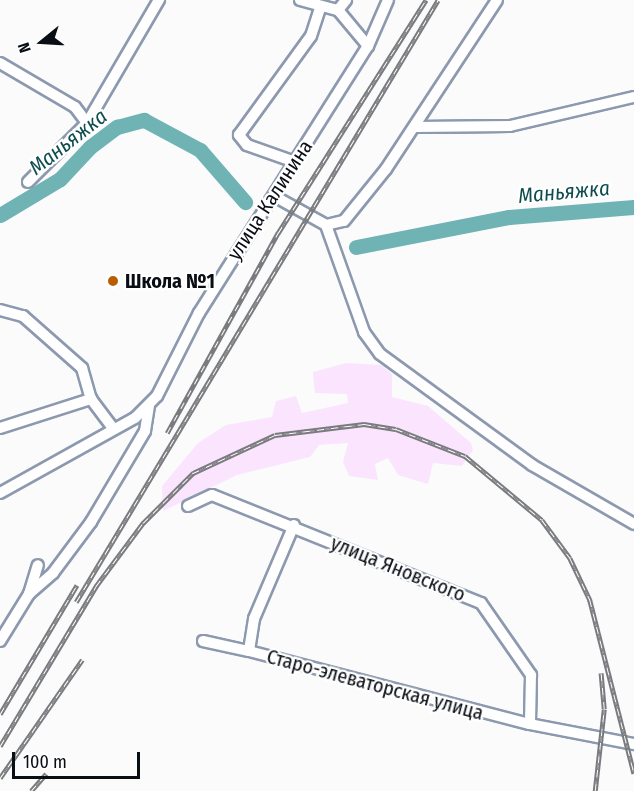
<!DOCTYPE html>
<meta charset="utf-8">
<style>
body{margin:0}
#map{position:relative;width:634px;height:791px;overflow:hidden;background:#fbfbfb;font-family:"Fira Sans Condensed",sans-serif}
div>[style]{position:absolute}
.green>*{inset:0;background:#fae4fe}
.river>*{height:15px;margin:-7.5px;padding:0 7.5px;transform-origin:7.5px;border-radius:7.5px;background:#6fb3b5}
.roads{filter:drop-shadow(2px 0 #8c99ae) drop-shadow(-2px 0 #8c99ae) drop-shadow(0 2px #8c99ae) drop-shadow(0 -2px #8c99ae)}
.minor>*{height:10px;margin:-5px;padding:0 5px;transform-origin:5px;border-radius:5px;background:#fff}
.rail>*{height:4.5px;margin-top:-2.25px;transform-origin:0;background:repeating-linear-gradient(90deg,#fff 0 7px,#797b7e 0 14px);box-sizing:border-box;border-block:2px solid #797b7e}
.dots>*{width:16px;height:16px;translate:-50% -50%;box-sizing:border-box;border:3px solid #fff;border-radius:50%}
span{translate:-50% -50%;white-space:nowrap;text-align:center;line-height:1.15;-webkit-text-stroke:4.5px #fff;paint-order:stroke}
.street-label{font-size:20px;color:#090d14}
.poi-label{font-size:20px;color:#090d14;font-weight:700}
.left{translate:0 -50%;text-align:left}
.water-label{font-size:21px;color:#0e4d4e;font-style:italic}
.north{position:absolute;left:12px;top:12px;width:60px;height:60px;-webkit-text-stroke:4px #fff;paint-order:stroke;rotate:252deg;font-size:16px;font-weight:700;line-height:24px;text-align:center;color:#090d14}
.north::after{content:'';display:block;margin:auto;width:21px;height:27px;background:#090d14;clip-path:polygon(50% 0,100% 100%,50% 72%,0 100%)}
.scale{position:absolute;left:12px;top:752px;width:128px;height:27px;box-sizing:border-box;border:3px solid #090d14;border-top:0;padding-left:8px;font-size:18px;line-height:21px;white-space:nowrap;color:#090d14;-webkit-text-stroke:4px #fff;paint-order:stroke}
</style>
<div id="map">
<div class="green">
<div style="clip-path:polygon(346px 363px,381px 365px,392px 374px,392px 397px,428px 406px,471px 443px,473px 450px,462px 466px,433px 463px,428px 484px,398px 475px,388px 458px,375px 464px,378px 480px,349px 476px,343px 462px,348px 443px,319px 445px,310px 457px,237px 475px,163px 511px,162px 486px,198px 443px,226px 425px,272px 417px,276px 401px,296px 396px,302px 413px,348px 403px,347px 394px,315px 393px,314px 386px,313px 372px)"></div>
</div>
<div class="river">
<div style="left:0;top:215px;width:70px;rotate:-31deg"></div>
<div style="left:60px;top:179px;width:44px;rotate:-46.8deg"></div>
<div style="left:90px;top:147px;width:34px;rotate:-37deg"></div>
<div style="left:117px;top:127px;width:28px;rotate:-15deg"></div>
<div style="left:144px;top:120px;width:64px;rotate:28.2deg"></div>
<div style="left:200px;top:150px;width:69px;rotate:49.1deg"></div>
<div style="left:356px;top:247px;width:156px;rotate:-11.1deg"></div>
<div style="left:509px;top:217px;width:125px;rotate:-4.6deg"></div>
</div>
<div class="roads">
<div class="minor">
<div style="left:300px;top:0;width:39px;rotate:15deg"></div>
<div style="left:338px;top:10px;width:47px;rotate:50.2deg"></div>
<div style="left:338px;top:10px;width:13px;rotate:-51deg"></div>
<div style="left:0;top:63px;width:87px;rotate:30.4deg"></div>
<div style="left:75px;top:107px;width:20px;rotate:53deg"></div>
<div style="left:415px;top:127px;width:95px;rotate:-0.6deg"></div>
<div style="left:510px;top:126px;width:127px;rotate:-13.2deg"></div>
<div style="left:295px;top:162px;width:51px;rotate:-160.5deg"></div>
<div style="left:247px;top:145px;width:13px;rotate:-129deg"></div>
<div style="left:239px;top:135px;width:122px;rotate:-54deg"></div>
<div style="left:311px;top:36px;width:28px;rotate:-72deg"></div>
<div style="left:28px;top:182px;width:83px;rotate:-45deg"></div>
<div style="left:87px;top:123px;width:143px;rotate:-59.7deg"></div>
<div style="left:274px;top:196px;width:60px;rotate:29.1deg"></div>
<div style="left:326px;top:225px;width:18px;rotate:-13deg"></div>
<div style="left:344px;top:221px;width:67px;rotate:-51.1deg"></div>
<div style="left:386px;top:169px;width:202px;rotate:-56.7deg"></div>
<div style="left:326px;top:225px;width:114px;rotate:70.4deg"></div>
<div style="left:364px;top:332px;width:27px;rotate:54deg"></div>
<div style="left:380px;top:354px;width:188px;rotate:36.1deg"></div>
<div style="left:532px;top:465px;width:118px;rotate:30deg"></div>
<div style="left:0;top:310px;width:24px;rotate:15deg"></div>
<div style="left:23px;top:316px;width:79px;rotate:41.4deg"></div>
<div style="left:82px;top:368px;width:32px;rotate:74deg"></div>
<div style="left:91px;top:399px;width:36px;rotate:53deg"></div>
<div style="left:0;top:428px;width:96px;rotate:-17.7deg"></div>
<div style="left:0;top:493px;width:154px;rotate:-29.1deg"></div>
<div style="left:135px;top:418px;width:31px;rotate:-45deg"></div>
<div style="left:157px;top:396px;width:93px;rotate:-63.2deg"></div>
<div style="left:199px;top:313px;width:316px;rotate:-57.7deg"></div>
<div style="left:368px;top:46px;width:50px;rotate:-66.5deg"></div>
<div style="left:188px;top:506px;width:26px;rotate:-25deg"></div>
<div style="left:212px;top:495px;width:290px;rotate:21.9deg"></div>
<div style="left:481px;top:603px;width:88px;rotate:55.2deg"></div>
<div style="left:531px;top:675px;width:49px;rotate:91.2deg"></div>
<div style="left:294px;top:525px;width:102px;rotate:113.1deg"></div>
<div style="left:254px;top:619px;width:32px;rotate:99deg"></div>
<div style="left:249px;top:651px;width:290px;rotate:14.6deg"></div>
<div style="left:530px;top:724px;width:106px;rotate:10.9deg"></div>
<div style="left:29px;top:594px;width:32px;rotate:-41deg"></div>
<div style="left:53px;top:573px;width:64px;rotate:-53.3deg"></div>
<div style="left:91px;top:522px;width:106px;rotate:-59.3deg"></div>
<div style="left:145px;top:431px;width:25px;rotate:-81deg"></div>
<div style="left:0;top:641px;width:55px;rotate:-58.3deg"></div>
<div style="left:29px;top:594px;width:30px;rotate:-73deg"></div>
<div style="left:203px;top:641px;width:47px;rotate:12.3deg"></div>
</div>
</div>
<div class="rail">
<div style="left:167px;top:433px;width:229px;rotate:-61deg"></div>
<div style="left:278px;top:233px;width:276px;rotate:-57.6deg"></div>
<div style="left:76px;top:602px;width:702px;rotate:-58.98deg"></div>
<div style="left:0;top:714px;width:150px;rotate:-59.2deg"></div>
<div style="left:0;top:746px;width:187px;rotate:-59deg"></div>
<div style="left:96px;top:586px;width:79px;rotate:-53.3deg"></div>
<div style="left:143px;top:523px;width:71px;rotate:-45deg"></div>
<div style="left:193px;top:473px;width:90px;rotate:-24.9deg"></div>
<div style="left:275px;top:435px;width:90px;rotate:-7deg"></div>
<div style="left:364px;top:424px;width:32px;rotate:9deg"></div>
<div style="left:396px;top:429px;width:74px;rotate:21.4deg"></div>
<div style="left:465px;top:456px;width:100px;rotate:39.7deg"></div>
<div style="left:542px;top:520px;width:47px;rotate:53.6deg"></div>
<div style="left:570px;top:558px;width:47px;rotate:64.5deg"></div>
<div style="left:590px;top:600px;width:179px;rotate:75.7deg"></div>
<div style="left:0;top:778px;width:144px;rotate:-55.2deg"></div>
<div style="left:31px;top:791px;width:23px;rotate:-49deg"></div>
<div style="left:595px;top:791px;width:82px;rotate:-83.7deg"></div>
<div style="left:604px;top:709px;width:36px;rotate:-95deg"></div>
</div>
<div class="dots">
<div style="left:113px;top:281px;background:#b95d02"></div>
</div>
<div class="street-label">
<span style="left:270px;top:200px;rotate:-57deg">улица Калинина</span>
<span style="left:398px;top:569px;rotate:22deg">улица Яновского</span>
<span style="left:375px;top:685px;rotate:15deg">Старо-элеваторская улица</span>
</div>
<div class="poi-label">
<span class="left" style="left:125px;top:281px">Школа №1</span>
</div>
<div class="water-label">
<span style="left:68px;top:142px;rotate:-38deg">Маньяжка</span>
<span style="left:564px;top:192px;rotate:-5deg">Маньяжка</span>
</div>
<div class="north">N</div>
<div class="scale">100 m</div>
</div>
